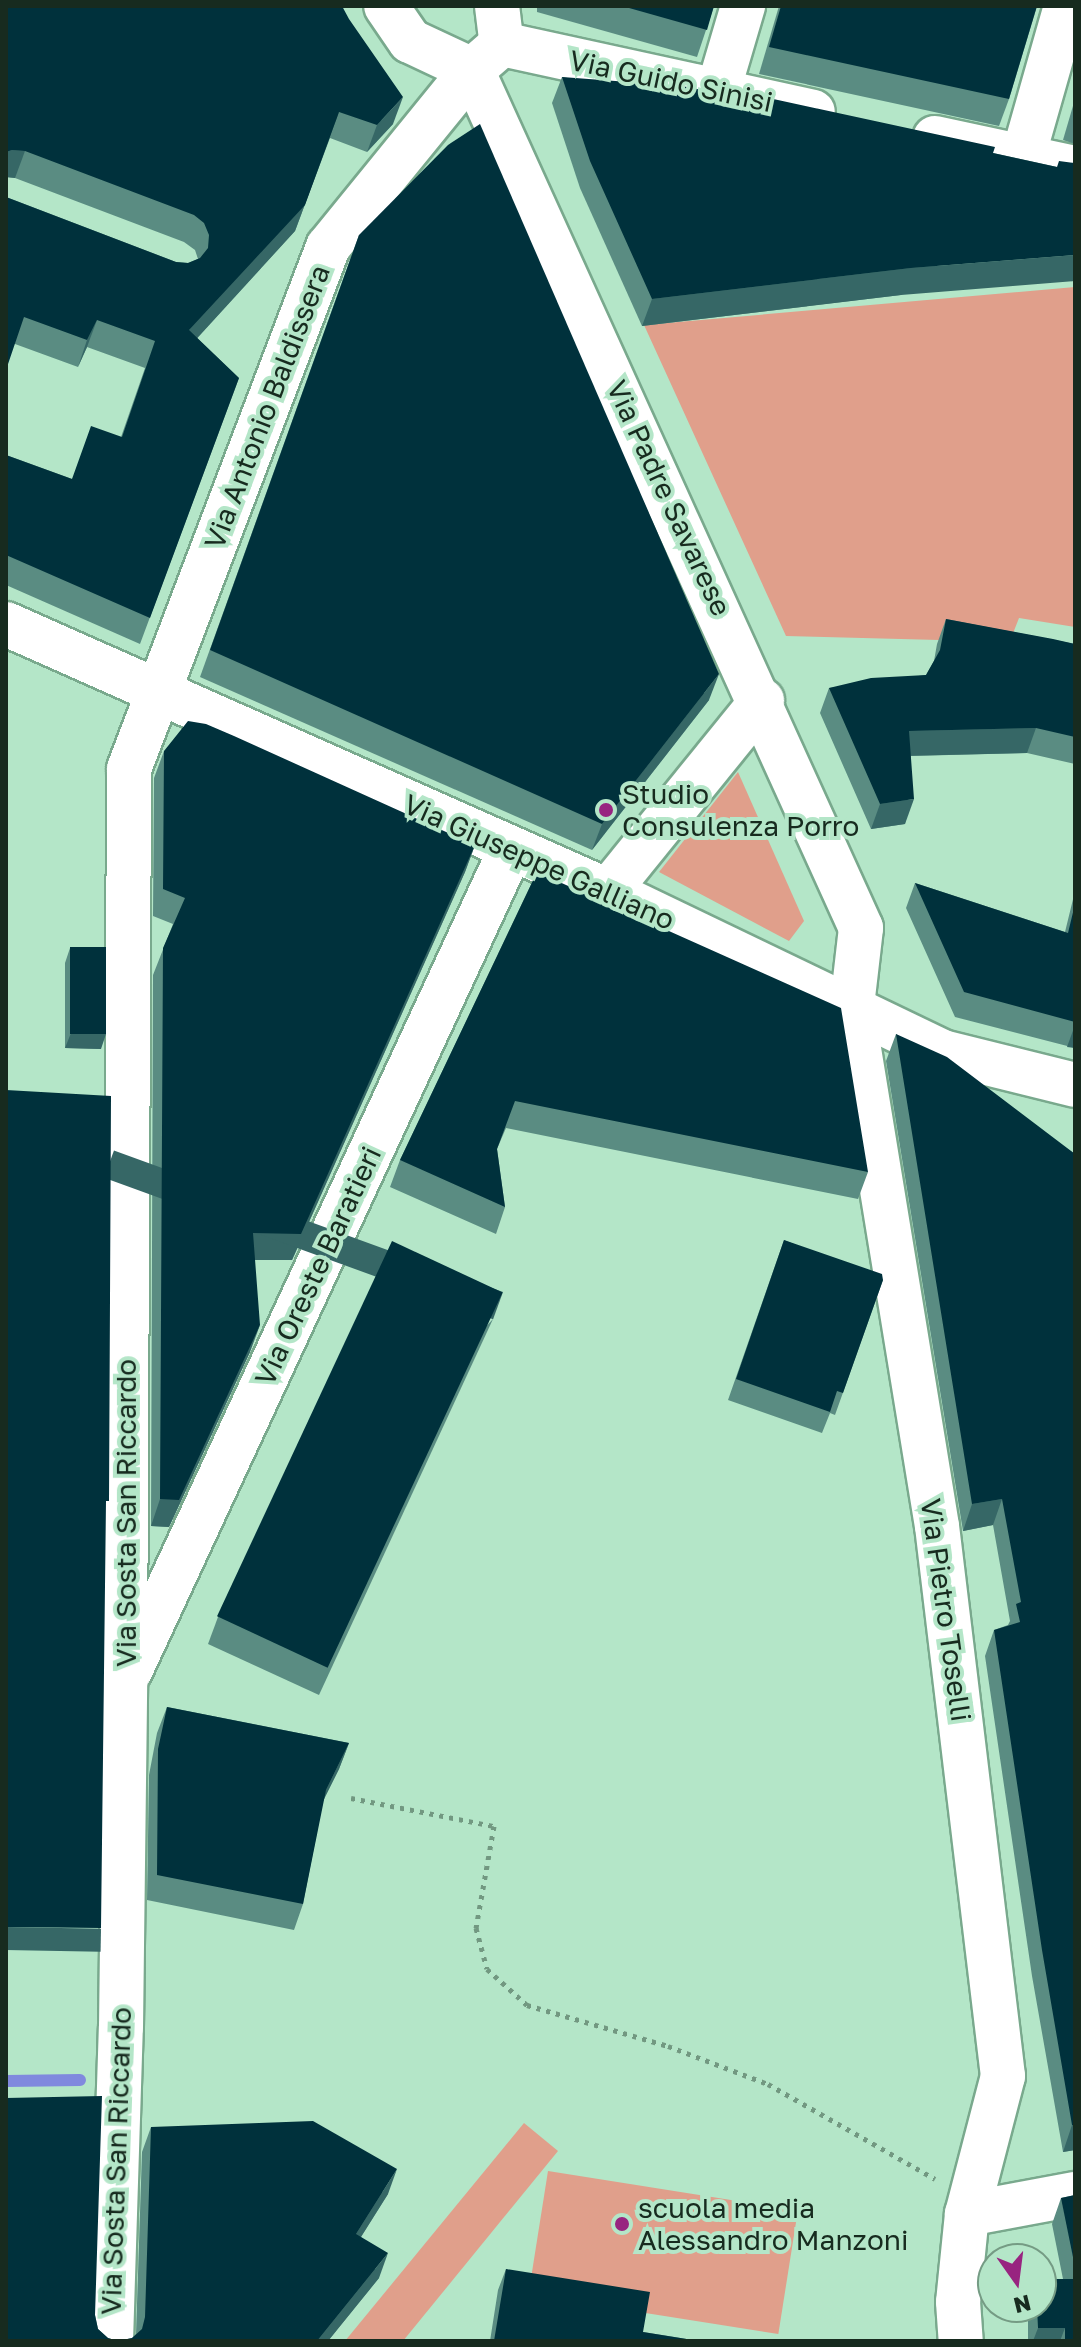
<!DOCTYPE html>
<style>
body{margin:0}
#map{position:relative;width:1081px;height:2347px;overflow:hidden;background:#b4e6c8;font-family:"Golos Text",sans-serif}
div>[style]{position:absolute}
.green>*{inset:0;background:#e09f8b;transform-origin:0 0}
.stream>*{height:12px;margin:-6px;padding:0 6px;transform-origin:6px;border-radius:6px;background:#8089de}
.path>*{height:5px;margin-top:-2.5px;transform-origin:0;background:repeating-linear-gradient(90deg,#729881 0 4px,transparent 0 10px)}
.roads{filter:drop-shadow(2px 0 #79a98d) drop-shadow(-2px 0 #79a98d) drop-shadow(0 2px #79a98d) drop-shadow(0 -2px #79a98d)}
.street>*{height:44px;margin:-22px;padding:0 22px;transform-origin:22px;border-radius:22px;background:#fff}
.wall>*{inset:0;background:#5a8c82}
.shaded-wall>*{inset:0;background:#366766;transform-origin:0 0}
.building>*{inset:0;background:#00313c;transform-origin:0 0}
.dots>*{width:22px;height:22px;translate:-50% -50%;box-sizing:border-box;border:4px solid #b4e6c8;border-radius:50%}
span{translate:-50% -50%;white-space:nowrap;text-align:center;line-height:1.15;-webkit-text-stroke:8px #b4e6c8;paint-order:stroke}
.street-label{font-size:28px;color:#172b1f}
.poi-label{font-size:28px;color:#172b1f}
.left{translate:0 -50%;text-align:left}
.frame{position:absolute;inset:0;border:8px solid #172b1f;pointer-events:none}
.north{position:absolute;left:977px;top:2243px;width:80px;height:80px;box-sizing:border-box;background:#b4e6c8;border:2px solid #759b84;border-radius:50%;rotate:166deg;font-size:22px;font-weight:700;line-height:32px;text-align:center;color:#172b1f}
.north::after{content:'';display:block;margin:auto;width:28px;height:36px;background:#982480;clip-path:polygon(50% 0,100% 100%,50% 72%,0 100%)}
</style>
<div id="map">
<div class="green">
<div style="clip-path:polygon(1075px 287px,1075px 627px,1019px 618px,1005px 654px,939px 640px,786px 636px,644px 325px)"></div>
<div style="clip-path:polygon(738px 772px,804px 921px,789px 941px,659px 872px)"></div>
<div style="clip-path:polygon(524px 2123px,558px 2151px,403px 2341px,345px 2341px)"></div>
<div style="left:548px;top:2171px;width:253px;height:125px;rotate:9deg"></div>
</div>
<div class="stream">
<div style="left:6px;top:2081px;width:74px;rotate:-0.8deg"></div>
</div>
<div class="path">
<div style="left:351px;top:1798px;width:146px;rotate:11.1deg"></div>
<div style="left:494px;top:1826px;width:104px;rotate:100deg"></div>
<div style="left:476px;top:1928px;width:42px;rotate:75deg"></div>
<div style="left:487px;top:1969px;width:54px;rotate:42deg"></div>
<div style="left:527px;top:2005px;width:147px;rotate:16.2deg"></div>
<div style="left:668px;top:2046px;width:107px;rotate:20.8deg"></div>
<div style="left:768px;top:2084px;width:192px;rotate:29.6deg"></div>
</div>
<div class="roads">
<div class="street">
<div style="left:497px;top:6px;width:38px;rotate:83deg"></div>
<div style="left:502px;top:44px;width:40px;rotate:139deg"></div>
<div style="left:472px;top:70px;width:942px;rotate:65.61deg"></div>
<div style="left:861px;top:928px;width:79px;rotate:96.6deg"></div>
<div style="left:852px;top:1006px;width:527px;rotate:80.72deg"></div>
<div style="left:937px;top:1526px;width:554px;rotate:83.16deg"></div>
<div style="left:1003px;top:2076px;width:143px;rotate:104.6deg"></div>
<div style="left:967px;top:2214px;width:88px;rotate:95.8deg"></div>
<div style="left:958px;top:2302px;width:39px;rotate:86deg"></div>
<div style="left:502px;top:44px;width:318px;rotate:12.3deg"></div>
<div style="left:718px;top:91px;width:89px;rotate:-73.6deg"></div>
<div style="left:935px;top:138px;width:143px;rotate:12.1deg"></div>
<div style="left:1023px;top:157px;width:157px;rotate:-74.1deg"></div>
<div style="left:6px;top:624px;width:659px;rotate:23.92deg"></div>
<div style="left:608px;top:891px;width:371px;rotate:25.7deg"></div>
<div style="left:942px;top:1052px;width:137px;rotate:13.9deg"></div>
<div style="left:608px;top:891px;width:245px;rotate:-51deg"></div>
<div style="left:130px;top:1671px;width:906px;rotate:-65.13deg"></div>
<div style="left:967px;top:2214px;width:110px;rotate:-10.5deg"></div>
<div style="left:111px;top:2341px;width:314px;rotate:-88.2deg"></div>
<div style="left:121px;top:2027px;width:344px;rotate:-89.3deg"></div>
<div style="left:125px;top:1683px;width:914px;rotate:-89.75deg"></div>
<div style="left:129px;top:769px;width:559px;rotate:-69.13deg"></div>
<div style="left:328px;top:247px;width:228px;rotate:-50.9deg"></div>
<div style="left:472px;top:70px;width:68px;rotate:-154.9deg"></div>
<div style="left:410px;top:41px;width:42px;rotate:-124.4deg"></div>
</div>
</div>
<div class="wall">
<div style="clip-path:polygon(6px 6px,393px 124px,367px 152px,330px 138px,295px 231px,197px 338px,239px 378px,140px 644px,6px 585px,6px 455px,72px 479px,121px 437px,145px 368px,87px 347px,78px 367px,15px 344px,6px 197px,176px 262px,188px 263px,198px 259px,195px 250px,184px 242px,15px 178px,6px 177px)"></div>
<div style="clip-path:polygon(537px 6px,714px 6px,697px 57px,537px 12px)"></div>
<div style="clip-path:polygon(779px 6px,1037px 6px,1009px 99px,999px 126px,759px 74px)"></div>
<div style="clip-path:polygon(562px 77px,993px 153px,1057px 167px,901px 295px,642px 326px,580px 188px,552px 103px)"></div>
<div style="clip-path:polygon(1075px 99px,1075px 144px,1063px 140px)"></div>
<div style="clip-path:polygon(359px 235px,709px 700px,592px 850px,200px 677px)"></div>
<div style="clip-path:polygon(946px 619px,1075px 644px,1075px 764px,1027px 753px,911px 756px,905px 824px,871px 829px,820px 713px,829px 688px,926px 675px,934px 661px,937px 644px)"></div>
<div style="clip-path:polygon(164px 751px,475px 845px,465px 872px,292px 1260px,255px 1260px,250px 1352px,169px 1527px,151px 1526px,153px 975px,173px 924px,153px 916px,154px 778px)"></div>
<div style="clip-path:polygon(537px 872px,868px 1172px,858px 1199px,506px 1128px,497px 1149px,505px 1207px,496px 1234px,390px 1187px,400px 1160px)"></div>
<div style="clip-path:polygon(915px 883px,1065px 932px,1075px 891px,1075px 1048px,955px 1017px,906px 908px)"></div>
<div style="clip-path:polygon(70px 948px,101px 1049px,65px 1048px,65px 963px)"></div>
<div style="clip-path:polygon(896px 1034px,1075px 1154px,1075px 2150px,1063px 2152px,1032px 1976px,985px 1656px,994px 1630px,1008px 1625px,1010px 1621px,993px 1525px,963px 1531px,886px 1061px)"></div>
<div style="clip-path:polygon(784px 1240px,883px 1280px,835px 1415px,830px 1413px,822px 1433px,728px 1400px)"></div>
<div style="clip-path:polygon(493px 1319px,319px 1695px,208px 1644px,218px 1617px)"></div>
<div style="clip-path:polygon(167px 1707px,349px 1743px,339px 1769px,323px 1801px,303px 1904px,294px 1930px,147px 1900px,149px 1775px,157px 1733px)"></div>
<div style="clip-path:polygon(151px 2127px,388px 2194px,361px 2237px,379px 2278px,328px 2341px,6px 2341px,95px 2315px,98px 2329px,108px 2338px,118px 2341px,132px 2338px,136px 2334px,142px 2152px)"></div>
<div style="clip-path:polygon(1075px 2195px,1075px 2341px,1028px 2341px,1028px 2307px,1041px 2307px,1063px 2279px,1052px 2224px,1061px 2198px)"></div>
<div style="clip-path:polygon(506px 2269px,643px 2332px,699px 2341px,490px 2341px,498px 2290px)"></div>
</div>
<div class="shaded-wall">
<div style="clip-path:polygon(403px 97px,393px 124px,367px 152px,377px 125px)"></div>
<div style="clip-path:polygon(339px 112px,295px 231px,180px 357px,189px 330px)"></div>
<div style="clip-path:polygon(12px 150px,25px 151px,15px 178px,6px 177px,6px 152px)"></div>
<div style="clip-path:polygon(1075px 255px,1075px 281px,901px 295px,642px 326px,652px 299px,911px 268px)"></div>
<div style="clip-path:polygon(97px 320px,87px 347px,78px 367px,87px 340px)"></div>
<div style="clip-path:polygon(719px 674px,709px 700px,592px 850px,602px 824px)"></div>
<div style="clip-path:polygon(1036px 728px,1027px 753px,900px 756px,909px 731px)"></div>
<div style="clip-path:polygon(914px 799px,905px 824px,871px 829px,880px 804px)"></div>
<div style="clip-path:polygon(475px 845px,465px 872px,292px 1260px,243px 1260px,253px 1233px)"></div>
<div style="clip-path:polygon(1075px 1025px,1075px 1048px,1067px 1047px)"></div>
<div style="clip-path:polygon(71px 1033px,106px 1034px,101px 1049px,65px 1048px)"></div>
<div style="left:503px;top:1292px;width:29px;height:414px;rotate:110deg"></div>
<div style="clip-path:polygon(260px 1325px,250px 1352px,169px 1527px,151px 1526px,160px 1499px)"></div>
<div style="clip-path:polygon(1002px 1499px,993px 1525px,963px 1531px,972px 1504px)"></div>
<div style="clip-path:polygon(349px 1743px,339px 1769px,316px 1815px,326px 1790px)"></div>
<div style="left:6px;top:1927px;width:95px;height:23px;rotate:1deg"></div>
<div style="clip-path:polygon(1072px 2125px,1075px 2125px,1075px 2150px,1063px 2152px)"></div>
<div style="clip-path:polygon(397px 2169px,388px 2194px,347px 2259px,356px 2234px)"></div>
<div style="clip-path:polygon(388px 2253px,379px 2278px,328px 2341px,317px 2341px)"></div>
<div style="clip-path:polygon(1038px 2328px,1065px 2328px,1060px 2341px,1033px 2341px)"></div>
</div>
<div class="building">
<div style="clip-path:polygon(6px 6px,342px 6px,349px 19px,403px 97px,377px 125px,339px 112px,305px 205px,189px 330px,239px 378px,150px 618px,6px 555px,6px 455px,72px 479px,91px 426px,122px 437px,155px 341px,97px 320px,87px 340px,24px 317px,6px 370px,6px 197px,176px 262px,188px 263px,200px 258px,208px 248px,209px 235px,204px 223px,194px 215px,25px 151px,12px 150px,6px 152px)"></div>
<div style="clip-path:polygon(622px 6px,714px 6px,707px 30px)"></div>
<div style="clip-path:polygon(781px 6px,1037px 6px,1009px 99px,769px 47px)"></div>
<div style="clip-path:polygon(562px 77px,682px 86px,753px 100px,755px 95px,995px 147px,993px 153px,1057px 167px,1059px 161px,1075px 163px,1075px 255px,911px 268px,652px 299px,590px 161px)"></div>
<div style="clip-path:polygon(480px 124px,719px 674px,602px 824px,210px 650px,359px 235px,448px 145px)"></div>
<div style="clip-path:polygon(946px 619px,1053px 639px,1075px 644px,1075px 737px,1036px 728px,909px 731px,914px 799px,880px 804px,829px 688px,871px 678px,926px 675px,940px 650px)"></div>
<div style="clip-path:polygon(188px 721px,206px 724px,234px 736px,475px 845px,301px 1234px,253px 1233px,260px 1325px,179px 1500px,160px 1499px,163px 948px,185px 898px,163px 889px,164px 751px)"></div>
<div style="clip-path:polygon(537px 872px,841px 1008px,868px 1172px,515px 1101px,497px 1149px,505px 1207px,400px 1160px)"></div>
<div style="clip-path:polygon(915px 883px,1068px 933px,1075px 904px,1075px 1022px,964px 992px)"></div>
<div style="left:106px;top:947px;width:87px;height:36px;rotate:90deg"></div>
<div style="clip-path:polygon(896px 1034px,947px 1057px,1075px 1154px,1075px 2125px,1072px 2125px,1042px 1950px,994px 1630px,1020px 1622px,1016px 1604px,1021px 1602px,1002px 1499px,972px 1504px)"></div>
<div style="clip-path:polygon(6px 1090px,111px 1096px,109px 1501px,106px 1501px,101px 1928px,6px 1927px)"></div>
<div style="clip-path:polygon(784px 1240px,882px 1274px,883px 1280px,843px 1393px,837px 1391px,830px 1412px,736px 1379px)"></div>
<div style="left:392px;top:1241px;width:122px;height:414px;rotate:25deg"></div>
<div style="clip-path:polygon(167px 1707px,349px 1743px,326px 1790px,303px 1904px,157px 1875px,158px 1749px)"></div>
<div style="clip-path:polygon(102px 2096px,95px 2315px,98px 2329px,108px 2338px,118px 2341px,132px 2338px,142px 2329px,145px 2317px,151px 2127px,313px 2121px,397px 2169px,356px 2234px,388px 2253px,317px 2341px,6px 2341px,6px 2098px)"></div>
<div style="clip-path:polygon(1075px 2195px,1075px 2267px,1061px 2198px)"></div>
<div style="clip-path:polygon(506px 2269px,650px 2292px,643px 2332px,699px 2341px,494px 2341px)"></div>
<div style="clip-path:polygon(1041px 2279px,1075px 2279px,1075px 2341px,1065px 2341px,1065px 2328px,1038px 2328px,1037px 2307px,1041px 2307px)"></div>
</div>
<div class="dots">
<div style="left:606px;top:810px;background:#982480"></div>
<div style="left:622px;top:2224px;background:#982480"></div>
</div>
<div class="street-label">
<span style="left:671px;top:81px;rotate:12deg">Via Guido Sinisi</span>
<span style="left:267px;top:407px;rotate:-69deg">Via Antonio Baldissera</span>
<span style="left:669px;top:498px;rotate:65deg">Via Padre Savarese</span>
<span style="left:539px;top:862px;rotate:24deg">Via Giuseppe Galliano</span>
<span style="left:318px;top:1266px;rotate:-65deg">Via Oreste Baratieri</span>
<span style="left:126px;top:1513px;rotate:-90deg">Via Sosta San Riccardo</span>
<span style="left:946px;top:1610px;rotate:82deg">Via Pietro Toselli</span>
<span style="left:116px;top:2161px;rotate:-88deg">Via Sosta San Riccardo</span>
</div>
<div class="poi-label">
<span class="left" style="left:622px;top:810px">Studio<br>Consulenza Porro</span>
<span class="left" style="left:638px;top:2224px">scuola media<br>Alessandro Manzoni</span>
</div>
<div class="frame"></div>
<div class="north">N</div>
</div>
